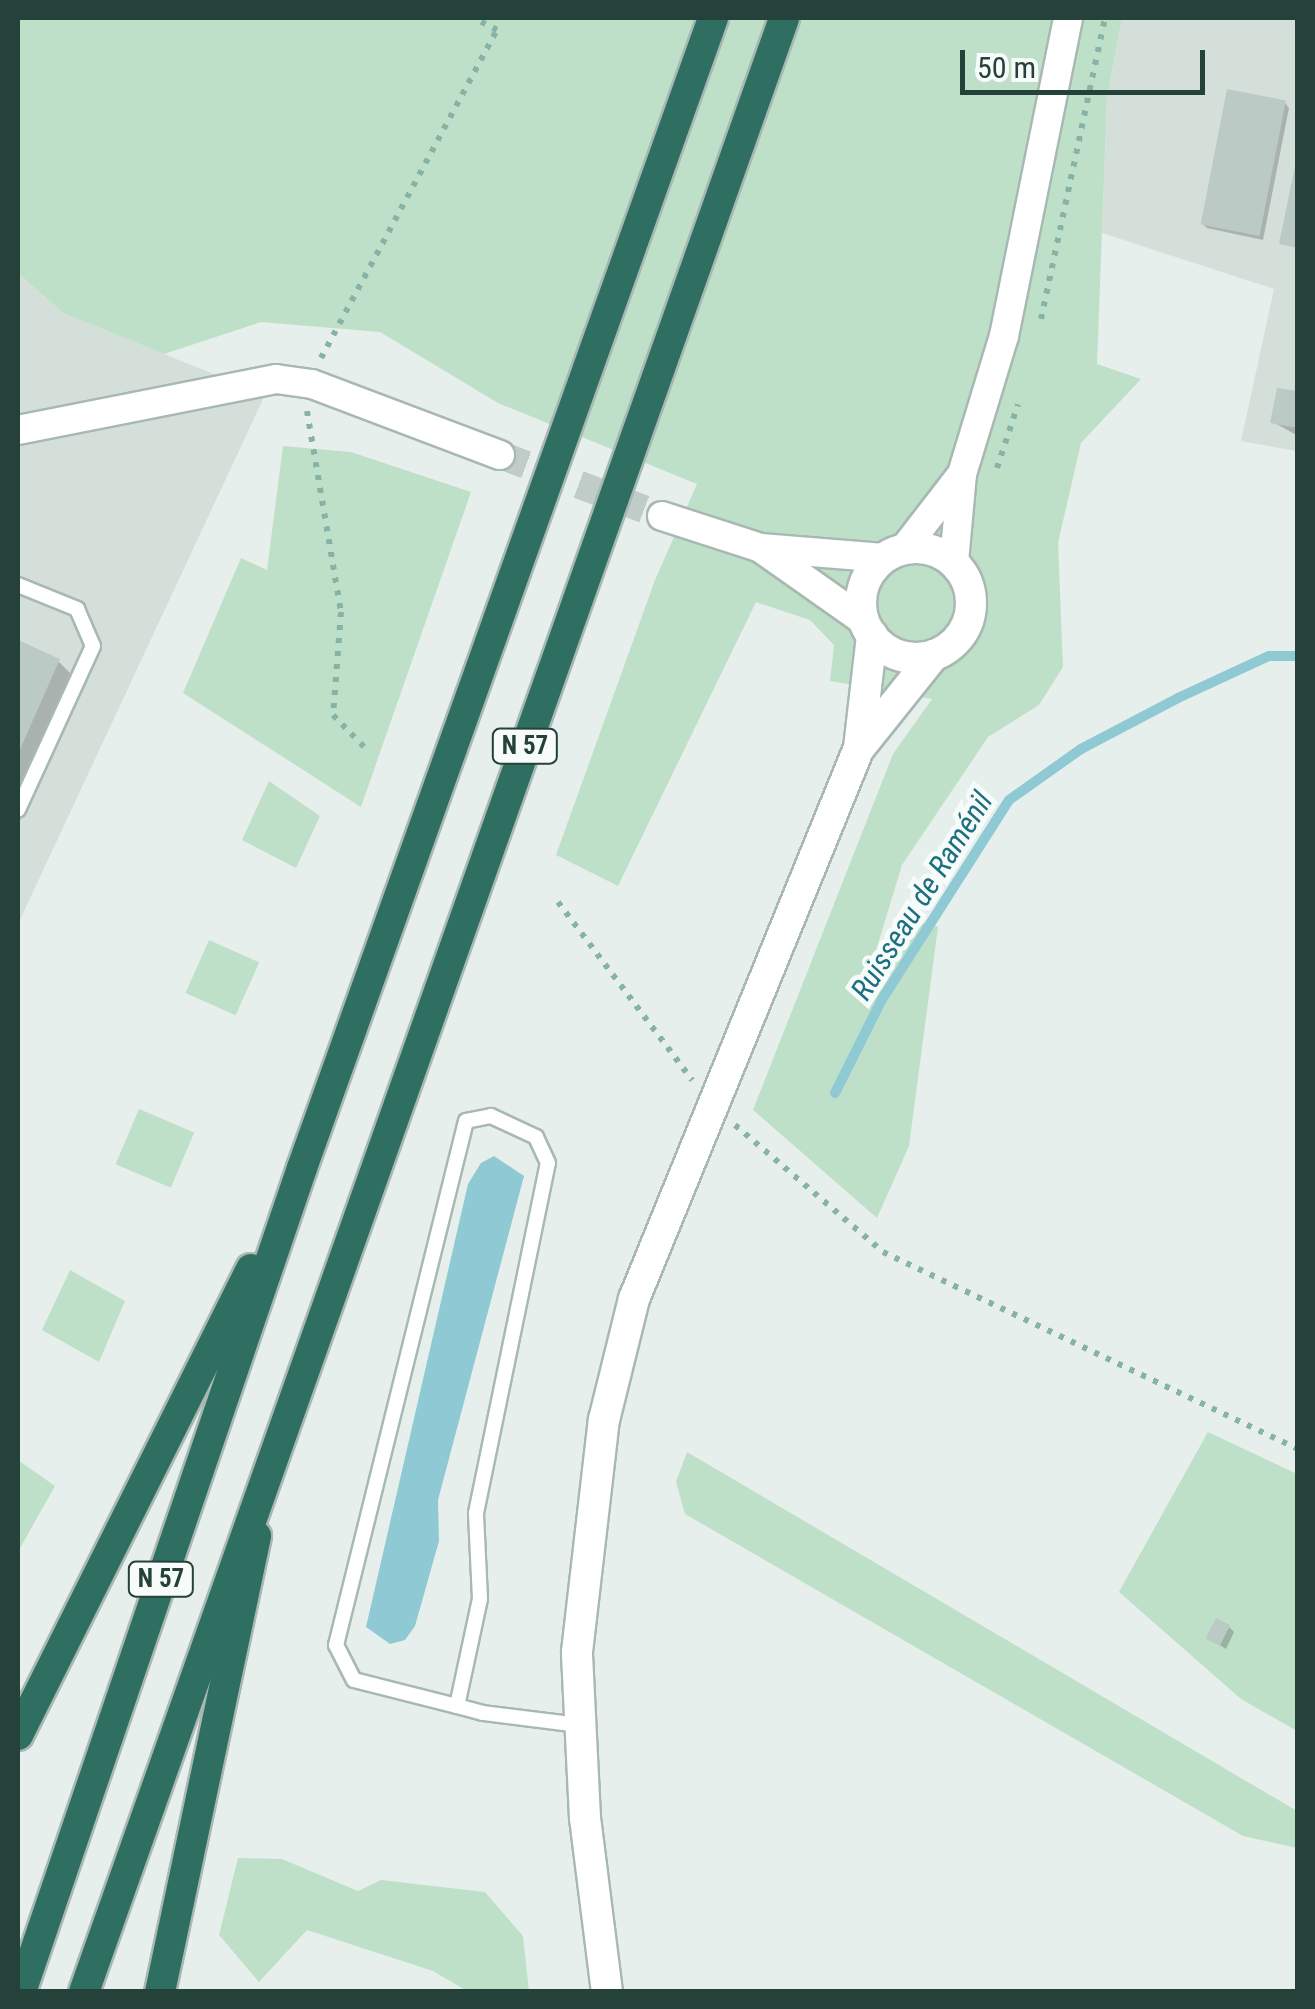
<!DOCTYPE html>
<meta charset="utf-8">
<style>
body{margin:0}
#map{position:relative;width:1315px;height:2009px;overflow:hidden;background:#e6efeb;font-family:"Roboto Condensed",sans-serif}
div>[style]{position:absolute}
.built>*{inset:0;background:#d4dfda}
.green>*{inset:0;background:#bfe0c8;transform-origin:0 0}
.water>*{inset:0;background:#8ec9d4}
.shadow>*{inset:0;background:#0003}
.stream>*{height:10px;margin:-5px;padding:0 5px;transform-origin:5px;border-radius:5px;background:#8ec9d4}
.building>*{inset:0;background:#bbcac4;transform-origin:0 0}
.street-tunnel>*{height:28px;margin-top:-14px;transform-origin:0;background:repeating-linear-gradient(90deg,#bfccc8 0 28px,transparent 0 42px)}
.path>*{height:6px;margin-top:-3px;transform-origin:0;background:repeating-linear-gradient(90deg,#86b3a5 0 5px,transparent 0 13px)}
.roads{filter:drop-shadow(2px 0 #a8b8b2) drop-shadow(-2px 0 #a8b8b2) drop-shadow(0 2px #a8b8b2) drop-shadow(0 -2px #a8b8b2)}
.lane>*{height:14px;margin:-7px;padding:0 7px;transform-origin:7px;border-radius:7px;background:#fff}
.street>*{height:28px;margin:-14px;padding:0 14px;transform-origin:14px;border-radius:14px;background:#fff}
.secondary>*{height:30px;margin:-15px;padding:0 15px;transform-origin:15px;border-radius:15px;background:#fff}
.secondary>.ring{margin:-15px;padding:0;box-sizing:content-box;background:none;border:30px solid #fff;border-radius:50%}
.highway>*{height:30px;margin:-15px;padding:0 15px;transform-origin:15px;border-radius:15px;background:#2f6f62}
span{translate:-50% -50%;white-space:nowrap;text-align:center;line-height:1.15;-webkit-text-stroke:10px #f7fbf9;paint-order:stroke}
.shield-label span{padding:2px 8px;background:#f7fbf9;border:2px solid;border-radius:8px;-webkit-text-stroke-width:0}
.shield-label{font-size:25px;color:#24423a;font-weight:700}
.water-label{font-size:30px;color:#1c6f80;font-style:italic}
.frame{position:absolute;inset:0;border:20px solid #24423a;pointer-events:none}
.scale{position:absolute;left:960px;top:50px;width:245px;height:45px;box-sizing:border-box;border:5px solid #24423a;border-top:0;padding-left:12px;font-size:30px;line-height:35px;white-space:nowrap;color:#24423a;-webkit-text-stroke:8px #f7fbf9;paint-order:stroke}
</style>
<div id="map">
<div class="built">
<div style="clip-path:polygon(1122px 18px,1297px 18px,1297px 451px,1241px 441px,1274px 289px,1102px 233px,1107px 98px)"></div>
<div style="clip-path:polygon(18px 273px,63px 313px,265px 395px,18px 924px)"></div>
</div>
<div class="green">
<div style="clip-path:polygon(18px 18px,1122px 18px,1107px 98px,1097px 364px,1141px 379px,1081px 443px,1058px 543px,1063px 667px,1039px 705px,988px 737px,902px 865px,871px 967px,923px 923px,938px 927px,909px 1146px,877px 1218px,753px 1110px,893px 754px,932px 699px,830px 681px,834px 645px,810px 620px,756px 602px,618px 886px,556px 855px,655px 580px,697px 484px,498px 403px,380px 332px,261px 322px,164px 354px,63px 313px,18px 273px)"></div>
<div style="clip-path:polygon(283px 446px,351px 452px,471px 492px,361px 807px,183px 693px,241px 558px,267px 570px)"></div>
<div style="clip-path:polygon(269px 781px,320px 816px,296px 868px,242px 840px)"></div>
<div style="left:209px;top:940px;width:55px;height:58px;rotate:24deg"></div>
<div style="left:139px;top:1109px;width:60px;height:60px;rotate:23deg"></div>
<div style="clip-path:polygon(70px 1270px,125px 1301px,99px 1362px,42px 1330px)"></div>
<div style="clip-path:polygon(1208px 1432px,1297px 1474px,1297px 1731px,1241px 1699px,1119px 1592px)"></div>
<div style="clip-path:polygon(687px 1452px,1297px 1811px,1297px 1848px,1243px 1836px,685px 1514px,676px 1482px)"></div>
<div style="clip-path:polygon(18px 1460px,55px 1486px,19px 1550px,18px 1548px)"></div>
<div style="clip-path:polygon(238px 1858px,282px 1859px,358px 1891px,381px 1880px,485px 1892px,523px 1936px,529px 1991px,467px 1991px,433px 1971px,307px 1930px,259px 1982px,219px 1935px)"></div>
</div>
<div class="water">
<div style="clip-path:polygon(494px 1156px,524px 1176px,438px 1500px,439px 1541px,415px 1626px,405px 1640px,390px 1644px,366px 1627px,468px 1184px,481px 1163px)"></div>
</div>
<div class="shadow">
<div style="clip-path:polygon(1285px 103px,1289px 108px,1263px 240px,1207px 228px,1202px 223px)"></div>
<div style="clip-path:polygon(1298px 394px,1298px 436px,1273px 422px)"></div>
<div style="clip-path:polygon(18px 643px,59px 662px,81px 684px,18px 825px)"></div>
<div style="clip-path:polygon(1229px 1627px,1234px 1632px,1226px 1649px,1210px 1639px)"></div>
</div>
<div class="stream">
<div style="left:835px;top:1093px;width:103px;rotate:-63.4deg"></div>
<div style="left:881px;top:1001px;width:238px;rotate:-57.5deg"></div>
<div style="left:1009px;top:800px;width:88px;rotate:-35.3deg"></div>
<div style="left:1081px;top:749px;width:110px;rotate:-27.7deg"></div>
<div style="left:1178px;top:698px;width:100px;rotate:-24.8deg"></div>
<div style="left:1269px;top:656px;width:29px"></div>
</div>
<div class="building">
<div style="left:1227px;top:89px;width:60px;height:138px;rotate:11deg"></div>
<div style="clip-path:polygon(1296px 161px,1298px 161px,1298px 248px,1279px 244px)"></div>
<div style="clip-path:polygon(1277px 388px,1298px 391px,1298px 428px,1270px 423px)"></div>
<div style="clip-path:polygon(18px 640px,60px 659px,18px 754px)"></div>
<div style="left:1216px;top:1618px;width:16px;height:23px;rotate:27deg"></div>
</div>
<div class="street-tunnel">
<div style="left:500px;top:455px;width:173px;rotate:20.6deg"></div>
</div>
<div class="path">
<div style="left:1041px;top:319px;width:308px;rotate:-78deg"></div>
<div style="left:321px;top:358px;width:372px;rotate:-61.8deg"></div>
<div style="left:497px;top:30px;width:26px;rotate:-152deg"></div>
<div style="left:307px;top:411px;width:204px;rotate:80.4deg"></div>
<div style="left:341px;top:612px;width:103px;rotate:94.4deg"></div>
<div style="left:333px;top:715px;width:52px;rotate:45.8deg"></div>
<div style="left:997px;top:468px;width:67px;rotate:-71.8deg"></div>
<div style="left:558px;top:902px;width:223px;rotate:53deg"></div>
<div style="left:735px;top:1125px;width:195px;rotate:40.6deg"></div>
<div style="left:883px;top:1252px;width:459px;rotate:25.4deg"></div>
</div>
<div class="roads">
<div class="lane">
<div style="left:18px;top:585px;width:64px;rotate:22.1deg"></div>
<div style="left:77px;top:609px;width:40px;rotate:66.6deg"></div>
<div style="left:93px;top:646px;width:180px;rotate:114.6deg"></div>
<div style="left:457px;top:1706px;width:109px;rotate:-77.9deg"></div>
<div style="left:480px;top:1599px;width:86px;rotate:-92.7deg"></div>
<div style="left:476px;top:1513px;width:357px;rotate:-78.4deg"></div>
<div style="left:548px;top:1163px;width:29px;rotate:-115deg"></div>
<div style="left:536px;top:1137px;width:50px;rotate:-155deg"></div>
<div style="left:491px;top:1116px;width:25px;rotate:169deg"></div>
<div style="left:466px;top:1121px;width:540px;rotate:103.93deg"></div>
<div style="left:336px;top:1645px;width:39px;rotate:63deg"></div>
<div style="left:354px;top:1680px;width:106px;rotate:14.2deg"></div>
<div style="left:457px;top:1706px;width:27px;rotate:15deg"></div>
<div style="left:483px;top:1713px;width:98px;rotate:7.1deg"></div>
</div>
<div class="street">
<div style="left:18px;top:430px;width:263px;rotate:-11.2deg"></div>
<div style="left:276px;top:379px;width:36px;rotate:8deg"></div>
<div style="left:312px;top:384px;width:201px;rotate:20.7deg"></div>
<div style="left:662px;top:516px;width:104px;rotate:17.9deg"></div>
<div style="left:761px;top:548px;width:123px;rotate:4.6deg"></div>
<div style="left:762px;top:549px;width:125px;rotate:35.2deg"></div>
<div style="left:904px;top:549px;width:95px;rotate:-52.3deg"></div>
<div style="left:954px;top:562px;width:88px;rotate:-84.8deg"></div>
<div style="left:962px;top:474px;width:144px;rotate:-73.1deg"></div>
<div style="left:1004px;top:336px;width:324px;rotate:-78.6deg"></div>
</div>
<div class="secondary">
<div class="ring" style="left:861px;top:548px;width:80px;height:80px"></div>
<div style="left:861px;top:746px;width:117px;rotate:-51.3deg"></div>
<div style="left:607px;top:1992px;width:175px;rotate:-97.2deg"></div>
<div style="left:585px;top:1818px;width:166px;rotate:-92.8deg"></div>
<div style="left:577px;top:1652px;width:234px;rotate:-83.4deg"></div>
<div style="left:604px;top:1420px;width:125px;rotate:-76.1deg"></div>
<div style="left:634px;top:1299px;width:595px;rotate:-67.79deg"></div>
<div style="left:859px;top:748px;width:114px;rotate:-83.4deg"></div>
</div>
<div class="highway">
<div style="left:18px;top:1735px;width:521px;rotate:-63.43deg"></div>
<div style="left:21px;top:1992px;width:871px;rotate:-71.17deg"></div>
<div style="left:302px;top:1168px;width:1221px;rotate:-70.33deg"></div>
<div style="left:84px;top:1992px;width:2094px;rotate:-70.47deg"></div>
<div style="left:160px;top:1992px;width:466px;rotate:-78.1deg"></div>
</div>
</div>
<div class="shield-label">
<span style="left:525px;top:746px">N 57</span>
<span style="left:161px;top:1579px">N 57</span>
</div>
<div class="water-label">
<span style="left:922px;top:896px;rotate:-58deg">Ruisseau de Raménil</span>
</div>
<div class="frame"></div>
<div class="scale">50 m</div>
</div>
